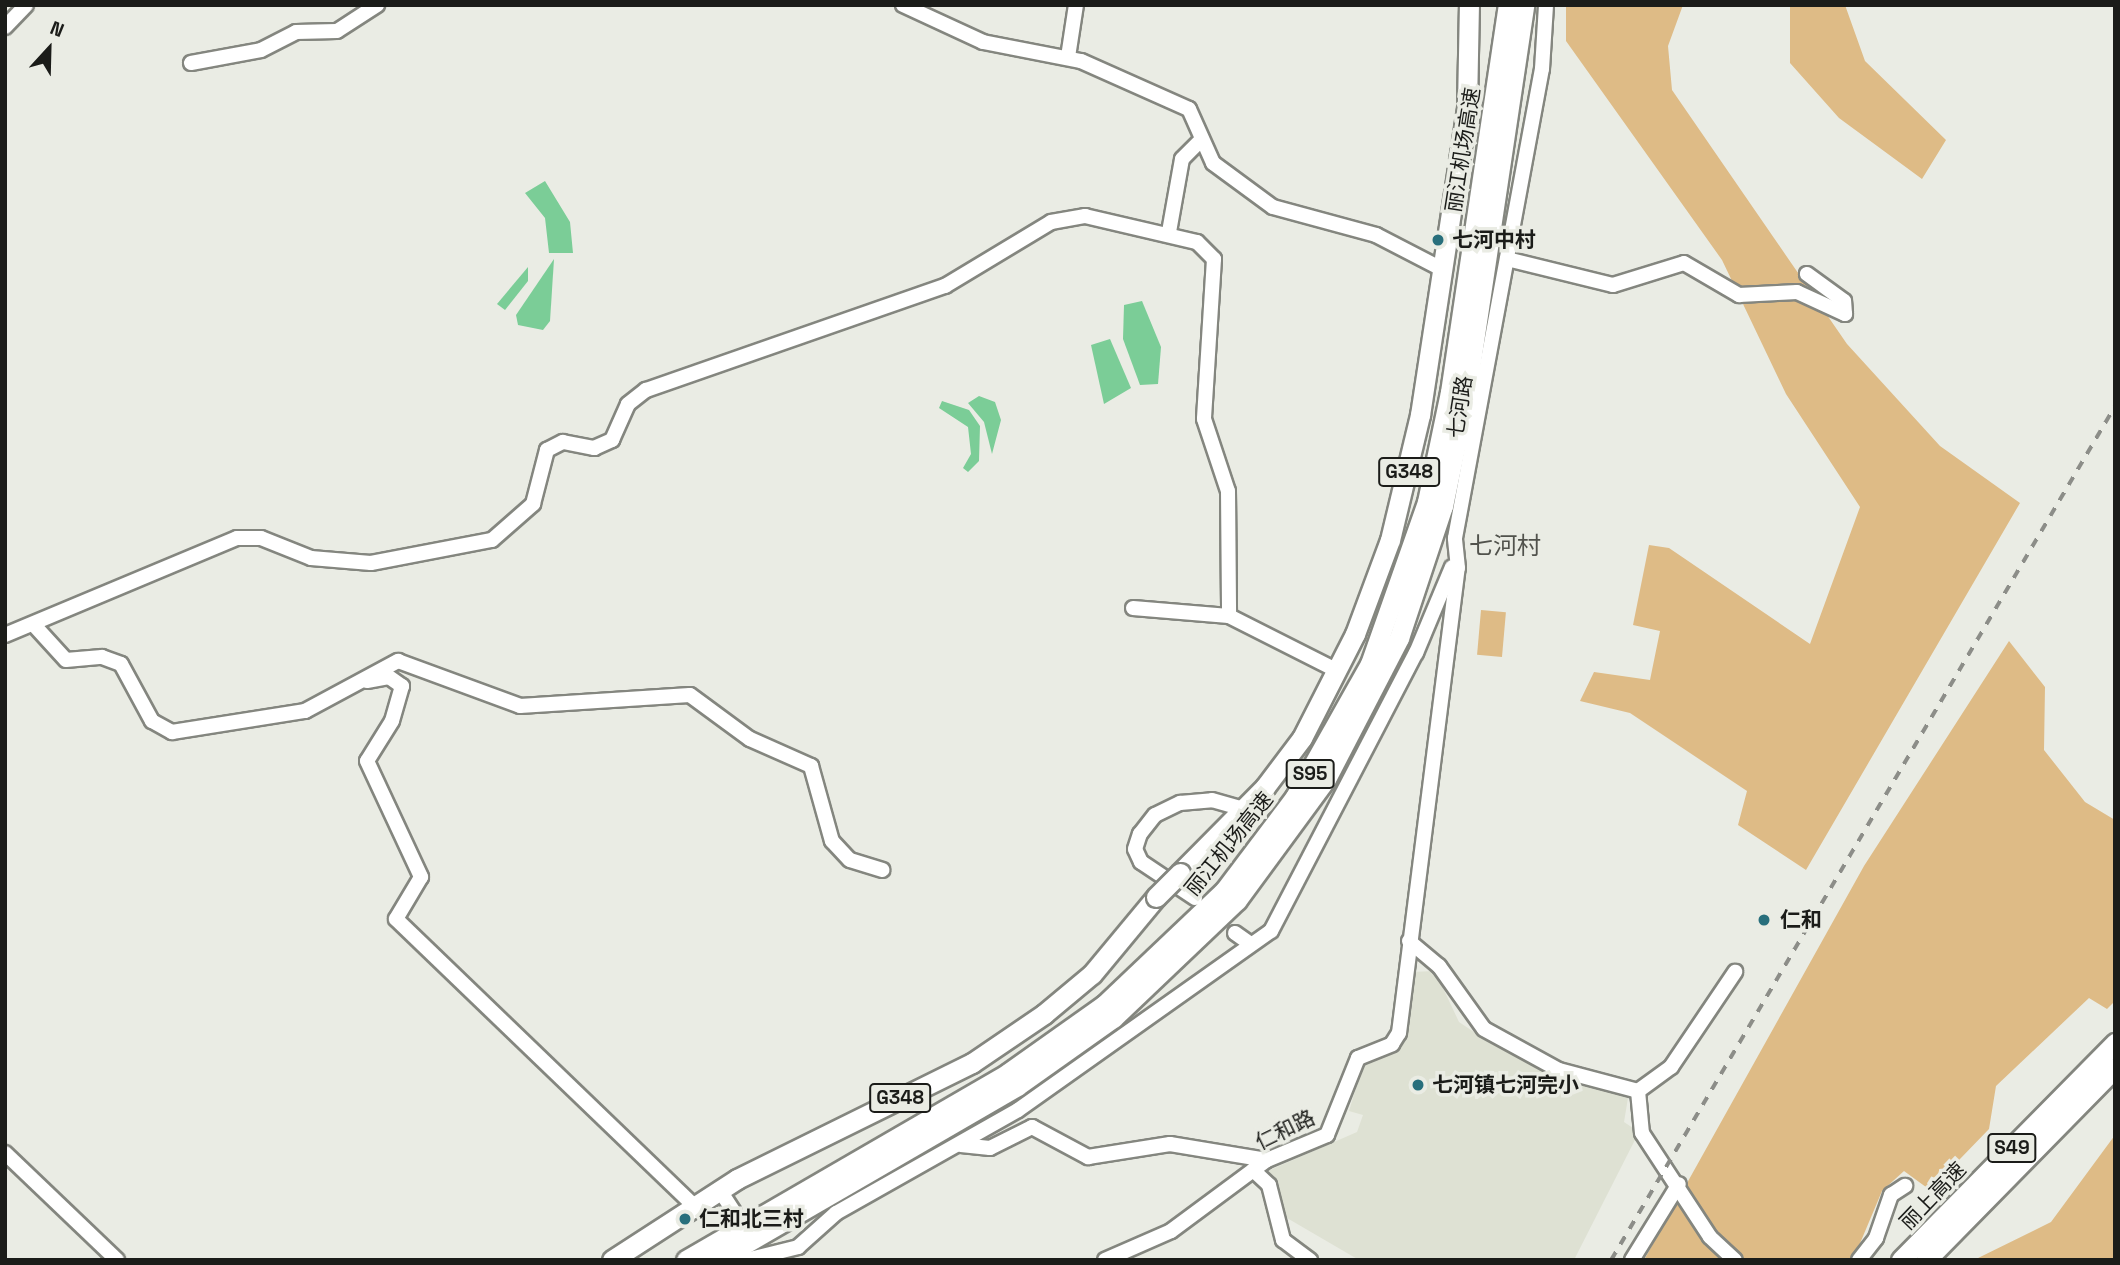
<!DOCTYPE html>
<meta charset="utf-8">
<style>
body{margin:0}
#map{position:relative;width:2120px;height:1265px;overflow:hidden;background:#eaece4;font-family:"Space Grotesk","Noto Sans SC",sans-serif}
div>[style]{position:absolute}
.built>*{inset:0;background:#dee1d3}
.green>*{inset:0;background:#debb86;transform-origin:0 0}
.water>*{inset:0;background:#7bcd97}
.roads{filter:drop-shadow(2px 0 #84867f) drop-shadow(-2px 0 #84867f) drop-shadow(0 2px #84867f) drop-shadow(0 -2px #84867f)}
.minor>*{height:14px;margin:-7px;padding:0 7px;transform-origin:7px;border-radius:7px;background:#fff}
.highway>*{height:19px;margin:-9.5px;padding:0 9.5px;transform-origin:9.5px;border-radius:9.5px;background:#fff}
.rail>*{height:3.5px;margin-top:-1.75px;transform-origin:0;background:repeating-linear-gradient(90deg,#8c8d88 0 9px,transparent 0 18px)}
.bridges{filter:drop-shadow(2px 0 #84867f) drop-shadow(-2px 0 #84867f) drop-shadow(0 2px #84867f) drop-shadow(0 -2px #84867f)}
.highway-bridge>*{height:19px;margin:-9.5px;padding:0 9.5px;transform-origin:9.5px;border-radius:9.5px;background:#fff}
.dots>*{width:19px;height:19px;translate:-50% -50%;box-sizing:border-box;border:4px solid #eaece4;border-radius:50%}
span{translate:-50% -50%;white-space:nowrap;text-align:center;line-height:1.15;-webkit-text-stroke:7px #eaece4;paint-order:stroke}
.shield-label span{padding:2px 5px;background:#eaece4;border:2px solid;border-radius:5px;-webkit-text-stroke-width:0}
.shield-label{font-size:19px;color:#1b1c19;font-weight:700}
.street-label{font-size:21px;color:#1b1c19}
.poi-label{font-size:21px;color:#1b1c19;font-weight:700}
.left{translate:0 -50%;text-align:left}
.quarter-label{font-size:24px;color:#51524c}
.frame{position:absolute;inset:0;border:7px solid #1b1c19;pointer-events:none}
.north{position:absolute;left:14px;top:14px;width:70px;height:70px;-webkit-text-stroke:5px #eaece4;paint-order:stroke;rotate:22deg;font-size:19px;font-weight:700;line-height:28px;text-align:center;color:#1b1c19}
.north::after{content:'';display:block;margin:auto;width:24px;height:32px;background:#1b1c19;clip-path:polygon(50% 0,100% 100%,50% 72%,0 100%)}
</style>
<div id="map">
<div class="built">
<div style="clip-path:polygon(1435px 971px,1459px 1022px,1492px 1044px,1628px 1098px,1624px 1122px,1639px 1132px,1574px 1260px,1359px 1260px,1287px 1218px,1268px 1171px,1357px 1132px,1363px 1115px,1349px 1111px,1365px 1058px,1396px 1049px,1408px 1020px,1411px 972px)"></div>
</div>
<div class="green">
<div style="clip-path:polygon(1566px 5px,1683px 5px,1668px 46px,1672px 90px,1847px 344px,1940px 446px,2020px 503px,1806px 870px,1738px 825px,1747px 791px,1630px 713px,1580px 701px,1594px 672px,1650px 680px,1660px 631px,1633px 625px,1649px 545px,1669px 548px,1810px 644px,1860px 507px,1786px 394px,1722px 260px,1566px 41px)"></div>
<div style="clip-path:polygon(1790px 5px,1845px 5px,1865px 61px,1946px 140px,1922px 179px,1839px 118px,1790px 63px)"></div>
<div style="left:1481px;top:610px;width:25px;height:45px;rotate:5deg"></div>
<div style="clip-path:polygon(2009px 641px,2045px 687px,2044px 750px,2085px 802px,2115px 820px,2115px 1001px,2107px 1009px,2089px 998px,1996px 1086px,1989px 1129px,1930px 1190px,1904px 1171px,1882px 1191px,1853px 1260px,1644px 1260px,1864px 866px)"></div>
<div style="clip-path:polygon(2115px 1135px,2115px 1260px,1974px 1260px,2051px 1222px)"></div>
</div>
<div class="water">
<div style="clip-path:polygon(545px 181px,570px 222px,573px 253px,549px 253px,545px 218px,525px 193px)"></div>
<div style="clip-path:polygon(554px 259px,550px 321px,543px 330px,518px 325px,516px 315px)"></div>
<div style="clip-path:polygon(528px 267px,528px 281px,505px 310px,497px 304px)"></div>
<div style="clip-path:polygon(1142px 301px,1161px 347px,1158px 384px,1140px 385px,1123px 339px,1124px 305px)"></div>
<div style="clip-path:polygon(1110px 339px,1131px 388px,1104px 404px,1091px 345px)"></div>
<div style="clip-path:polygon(979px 396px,995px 402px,1001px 420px,992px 454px,984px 422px,968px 403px)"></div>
<div style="clip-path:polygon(942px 401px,969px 410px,980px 426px,979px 461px,968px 472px,963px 468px,971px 454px,968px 427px,939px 408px)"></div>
</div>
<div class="roads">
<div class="minor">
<div style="left:903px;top:5px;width:88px;rotate:24.8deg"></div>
<div style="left:983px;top:42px;width:100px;rotate:11deg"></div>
<div style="left:1081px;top:61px;width:118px;rotate:24deg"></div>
<div style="left:1189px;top:109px;width:59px;rotate:66deg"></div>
<div style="left:1213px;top:163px;width:74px;rotate:36.3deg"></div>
<div style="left:1273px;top:207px;width:107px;rotate:15.2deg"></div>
<div style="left:1376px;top:235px;width:74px;rotate:27.3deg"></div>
<div style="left:5px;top:27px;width:30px;rotate:-46deg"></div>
<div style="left:1068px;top:57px;width:53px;rotate:-81.3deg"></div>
<div style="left:191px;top:63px;width:71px;rotate:-10.5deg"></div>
<div style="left:261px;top:50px;width:39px;rotate:-27deg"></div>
<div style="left:296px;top:32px;width:41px;rotate:-1.4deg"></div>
<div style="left:337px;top:31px;width:48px;rotate:-33deg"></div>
<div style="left:1169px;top:232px;width:74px;rotate:-79.9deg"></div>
<div style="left:1182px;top:159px;width:27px;rotate:-45deg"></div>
<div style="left:1507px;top:259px;width:109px;rotate:13.8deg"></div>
<div style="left:1613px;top:285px;width:74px;rotate:-17.2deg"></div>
<div style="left:1684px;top:263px;width:64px;rotate:30.2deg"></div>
<div style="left:1739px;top:295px;width:58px;rotate:-3deg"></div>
<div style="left:1797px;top:292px;width:53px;rotate:24.6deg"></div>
<div style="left:1845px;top:314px;width:13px;rotate:-94deg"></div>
<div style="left:1844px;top:301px;width:46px;rotate:-143.9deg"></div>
<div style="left:1133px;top:608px;width:96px;rotate:4.8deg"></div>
<div style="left:1229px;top:616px;width:122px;rotate:26.8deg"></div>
<div style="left:34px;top:625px;width:47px;rotate:47.6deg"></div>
<div style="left:66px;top:660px;width:36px;rotate:-5deg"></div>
<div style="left:102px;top:657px;width:20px;rotate:20deg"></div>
<div style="left:121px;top:664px;width:65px;rotate:61.5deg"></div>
<div style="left:152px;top:721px;width:23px;rotate:29deg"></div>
<div style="left:172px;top:732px;width:135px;rotate:-9deg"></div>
<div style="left:305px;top:711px;width:106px;rotate:-28.3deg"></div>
<div style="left:398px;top:661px;width:130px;rotate:20.2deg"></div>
<div style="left:520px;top:706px;width:170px;rotate:-3.7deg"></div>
<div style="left:690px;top:695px;width:74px;rotate:36.3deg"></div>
<div style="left:750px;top:739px;width:67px;rotate:23.9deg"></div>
<div style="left:811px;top:766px;width:78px;rotate:74.4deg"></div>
<div style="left:832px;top:841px;width:26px;rotate:47deg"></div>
<div style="left:850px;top:860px;width:34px;rotate:17deg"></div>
<div style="left:5px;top:635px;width:251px;rotate:-22.7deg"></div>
<div style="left:237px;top:538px;width:24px"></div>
<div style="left:261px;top:538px;width:54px;rotate:21.8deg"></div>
<div style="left:311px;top:558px;width:60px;rotate:4.8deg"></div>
<div style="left:371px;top:563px;width:123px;rotate:-10.8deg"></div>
<div style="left:492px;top:540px;width:55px;rotate:-41.3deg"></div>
<div style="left:533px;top:504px;width:56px;rotate:-75.5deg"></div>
<div style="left:547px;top:450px;width:18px;rotate:-27deg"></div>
<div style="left:563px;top:442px;width:32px;rotate:11deg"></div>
<div style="left:594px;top:448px;width:20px;rotate:-24deg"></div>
<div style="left:612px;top:440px;width:39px;rotate:-66deg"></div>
<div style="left:628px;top:404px;width:23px;rotate:-38deg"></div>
<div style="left:646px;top:390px;width:317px;rotate:-19.2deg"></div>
<div style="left:945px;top:286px;width:124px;rotate:-31.1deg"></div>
<div style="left:1051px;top:222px;width:35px;rotate:-10deg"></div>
<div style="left:1085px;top:216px;width:115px;rotate:13.1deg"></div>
<div style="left:1197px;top:242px;width:24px;rotate:45deg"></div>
<div style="left:1214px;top:259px;width:160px;rotate:93.6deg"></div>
<div style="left:1204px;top:419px;width:76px;rotate:71.6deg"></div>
<div style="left:1228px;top:491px;width:125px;rotate:89.5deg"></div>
<div style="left:367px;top:681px;width:22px;rotate:-10deg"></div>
<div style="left:389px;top:677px;width:16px;rotate:35deg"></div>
<div style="left:402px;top:686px;width:36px;rotate:106deg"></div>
<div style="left:392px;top:721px;width:47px;rotate:122deg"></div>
<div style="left:367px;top:761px;width:128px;rotate:65deg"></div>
<div style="left:421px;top:877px;width:49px;rotate:120.8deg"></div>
<div style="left:396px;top:919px;width:412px;rotate:43.9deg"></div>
<div style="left:1195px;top:898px;width:65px;rotate:-146.3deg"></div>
<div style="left:1141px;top:862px;width:14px;rotate:-115deg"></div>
<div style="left:1135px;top:849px;width:16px;rotate:-72deg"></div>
<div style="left:1140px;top:834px;width:24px;rotate:-52deg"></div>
<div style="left:1155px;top:815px;width:28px;rotate:-26deg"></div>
<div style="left:1180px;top:803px;width:32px;rotate:-5deg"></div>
<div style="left:1212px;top:800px;width:33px;rotate:16deg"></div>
<div style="left:1235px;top:933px;width:19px;rotate:35deg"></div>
<div style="left:1409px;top:941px;width:39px;rotate:40deg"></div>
<div style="left:1439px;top:966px;width:77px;rotate:54.5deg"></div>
<div style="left:1484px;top:1029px;width:85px;rotate:28.7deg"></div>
<div style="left:1559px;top:1070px;width:82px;rotate:14.9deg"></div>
<div style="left:1638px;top:1091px;width:41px;rotate:-36deg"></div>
<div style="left:1671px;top:1067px;width:115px;rotate:-56deg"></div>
<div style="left:1638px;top:1091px;width:42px;rotate:84.6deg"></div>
<div style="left:1642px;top:1133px;width:124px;rotate:56.8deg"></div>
<div style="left:1710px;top:1237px;width:34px;rotate:43deg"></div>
<div style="left:961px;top:1145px;width:29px;rotate:6deg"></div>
<div style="left:990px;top:1148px;width:47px;rotate:-26.6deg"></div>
<div style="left:1032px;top:1127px;width:64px;rotate:28.2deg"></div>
<div style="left:1088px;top:1157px;width:83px;rotate:-9deg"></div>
<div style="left:1170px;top:1144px;width:98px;rotate:9.4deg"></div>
<div style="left:5px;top:1153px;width:155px;rotate:43.7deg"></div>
<div style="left:1253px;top:1170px;width:22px;rotate:43deg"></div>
<div style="left:1269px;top:1185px;width:57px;rotate:75.7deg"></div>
<div style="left:1283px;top:1240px;width:34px;rotate:37deg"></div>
<div style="left:719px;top:1189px;width:27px;rotate:57deg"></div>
<div style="left:746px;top:1260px;width:54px;rotate:-14deg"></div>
<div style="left:798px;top:1247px;width:51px;rotate:-41.8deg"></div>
<div style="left:836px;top:1213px;width:209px;rotate:-29.5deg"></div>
<div style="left:1018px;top:1110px;width:310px;rotate:-35.3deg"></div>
<div style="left:1271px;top:931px;width:314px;rotate:-62.5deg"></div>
<div style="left:1416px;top:653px;width:93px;rotate:-67.3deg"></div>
<div style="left:1105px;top:1260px;width:72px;rotate:-23.7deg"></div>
<div style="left:1171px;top:1231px;width:119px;rotate:-36.5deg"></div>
<div style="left:1267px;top:1160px;width:65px;rotate:-22.6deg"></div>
<div style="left:1327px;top:1135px;width:83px;rotate:-68.1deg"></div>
<div style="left:1358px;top:1058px;width:37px;rotate:-22deg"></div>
<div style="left:1392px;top:1044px;width:13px;rotate:-58deg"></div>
<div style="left:1399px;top:1033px;width:469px;rotate:-82.8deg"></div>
<div style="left:1458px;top:568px;width:30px;rotate:-96deg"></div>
<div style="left:1455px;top:538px;width:477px;rotate:-79.5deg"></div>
<div style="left:1542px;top:69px;width:64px;rotate:-86.4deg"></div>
<div style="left:1632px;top:1260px;width:89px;rotate:-58.3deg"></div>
<div style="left:1859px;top:1260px;width:28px;rotate:-52deg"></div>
<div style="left:1876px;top:1238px;width:46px;rotate:-70.8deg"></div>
<div style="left:1891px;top:1195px;width:17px;rotate:-33deg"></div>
</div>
<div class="highway">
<div style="left:1180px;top:873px;width:121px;rotate:-45.3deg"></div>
<div style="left:1265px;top:787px;width:61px;rotate:-52.9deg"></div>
<div style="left:1302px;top:738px;width:117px;rotate:-63deg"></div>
<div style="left:1355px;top:634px;width:100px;rotate:-69.6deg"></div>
<div style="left:1390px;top:540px;width:129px;rotate:-76.5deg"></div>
<div style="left:1420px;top:415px;width:312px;rotate:-81.3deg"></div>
<div style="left:1467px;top:107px;width:102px;rotate:-88.9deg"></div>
<div style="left:612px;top:1260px;width:149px;rotate:-32.9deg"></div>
<div style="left:737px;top:1179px;width:262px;rotate:-26.3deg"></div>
<div style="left:972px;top:1063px;width:87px;rotate:-34.2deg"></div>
<div style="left:1044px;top:1014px;width:62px;rotate:-39.8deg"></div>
<div style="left:1092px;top:974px;width:100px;rotate:-50.3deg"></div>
<div style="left:686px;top:1260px;width:372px;rotate:-30.1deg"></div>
<div style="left:1008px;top:1073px;width:118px;rotate:-35.3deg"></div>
<div style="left:1104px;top:1005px;width:167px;rotate:-43.5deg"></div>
<div style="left:1225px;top:890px;width:116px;rotate:-53deg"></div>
<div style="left:1295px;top:797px;width:153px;rotate:-60.6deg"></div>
<div style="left:1370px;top:664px;width:172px;rotate:-70.6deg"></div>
<div style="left:1427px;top:502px;width:112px;rotate:-78.2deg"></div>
<div style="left:1450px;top:392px;width:391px;rotate:-81.5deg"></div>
<div style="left:717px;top:1260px;width:347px;rotate:-30.1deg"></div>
<div style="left:1017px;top:1086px;width:118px;rotate:-35.3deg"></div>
<div style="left:1113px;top:1018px;width:171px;rotate:-43.6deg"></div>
<div style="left:1237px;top:900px;width:150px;rotate:-53.7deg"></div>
<div style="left:1326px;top:779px;width:159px;rotate:-62.6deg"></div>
<div style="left:1399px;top:638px;width:139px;rotate:-71.6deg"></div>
<div style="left:1443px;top:506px;width:113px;rotate:-78.3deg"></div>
<div style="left:1466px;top:395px;width:394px;rotate:-81.5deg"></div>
<div style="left:1901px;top:1260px;width:305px;rotate:-45.4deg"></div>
<div style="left:1926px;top:1260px;width:269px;rotate:-45.5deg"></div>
</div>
</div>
<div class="rail">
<div style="left:1611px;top:1260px;width:992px;rotate:-59.45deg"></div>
</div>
<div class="bridges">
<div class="highway-bridge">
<div style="left:1156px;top:897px;width:34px;rotate:-45deg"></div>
</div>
</div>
<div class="dots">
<div style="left:1438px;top:240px;background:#286f7c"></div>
<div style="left:1764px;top:920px;background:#286f7c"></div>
<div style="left:1418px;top:1085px;background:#286f7c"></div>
<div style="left:685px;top:1219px;background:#286f7c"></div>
</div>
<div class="shield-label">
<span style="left:1409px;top:472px">G348</span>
<span style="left:1310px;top:774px">S95</span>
<span style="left:900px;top:1098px">G348</span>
<span style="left:2012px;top:1148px">S49</span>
</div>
<div class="street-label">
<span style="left:1463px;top:150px;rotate:-81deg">丽江机场高速</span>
<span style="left:1460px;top:407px;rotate:-81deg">七河路</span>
<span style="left:1229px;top:844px;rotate:-51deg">丽江机场高速</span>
<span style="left:1285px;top:1130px;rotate:-26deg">仁和路</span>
<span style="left:1933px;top:1196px;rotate:-46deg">丽上高速</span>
</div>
<div class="poi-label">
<span class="left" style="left:1452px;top:240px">七河中村</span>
<span class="left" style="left:1780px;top:920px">仁和</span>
<span class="left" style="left:1432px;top:1085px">七河镇七河完小</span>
<span class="left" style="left:699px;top:1219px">仁和北三村</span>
</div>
<div class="quarter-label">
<span style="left:1505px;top:546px">七河村</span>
</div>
<div class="frame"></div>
<div class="north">N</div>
</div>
